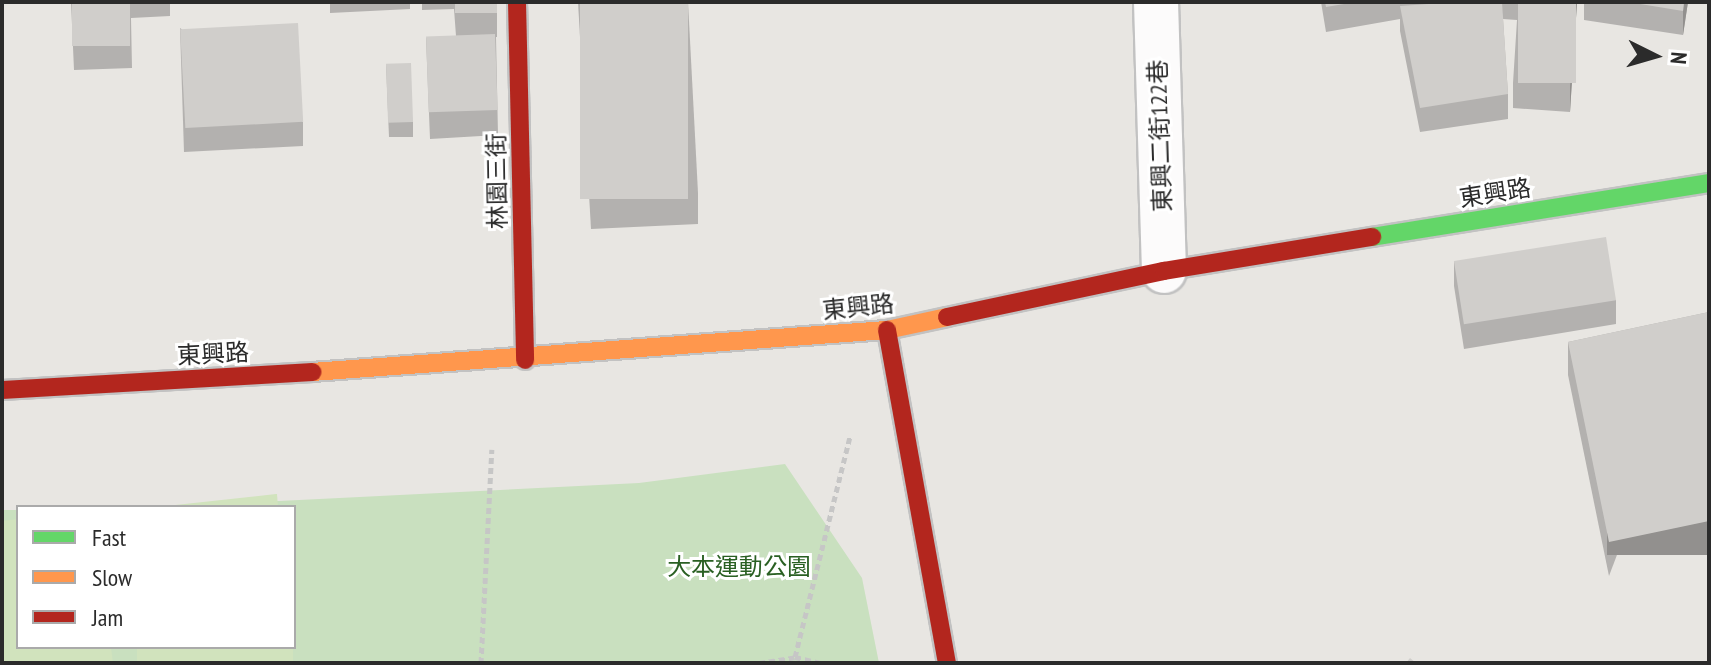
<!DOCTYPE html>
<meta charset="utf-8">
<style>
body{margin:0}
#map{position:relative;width:1711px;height:665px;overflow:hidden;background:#e8e6e2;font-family:"PT Sans Narrow","Noto Sans TC",sans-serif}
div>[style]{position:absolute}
.green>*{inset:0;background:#c9e0bf}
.pitch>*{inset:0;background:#d1e3bd;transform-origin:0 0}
.path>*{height:5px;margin-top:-2.5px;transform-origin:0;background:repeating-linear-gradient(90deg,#c6c6c6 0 6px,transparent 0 10px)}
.roads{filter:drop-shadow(2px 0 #c2c2c2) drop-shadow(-2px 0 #c2c2c2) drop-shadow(0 2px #c2c2c2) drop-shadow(0 -2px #c2c2c2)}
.street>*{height:44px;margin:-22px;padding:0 22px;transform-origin:22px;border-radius:22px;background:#fcfbfb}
.fast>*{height:18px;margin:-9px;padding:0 9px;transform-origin:9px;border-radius:9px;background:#63d668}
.slow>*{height:18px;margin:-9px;padding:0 9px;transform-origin:9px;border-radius:9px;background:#ff974d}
.jam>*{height:18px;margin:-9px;padding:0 9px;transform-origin:9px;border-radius:9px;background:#b3261e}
.wall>*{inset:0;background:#b3b1af}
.shaded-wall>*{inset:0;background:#92908e;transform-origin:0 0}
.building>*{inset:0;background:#d0cecb;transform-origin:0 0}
span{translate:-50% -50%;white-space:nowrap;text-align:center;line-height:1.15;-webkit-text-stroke:6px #fff;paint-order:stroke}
.street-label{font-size:24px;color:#2b2b2b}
.park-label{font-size:24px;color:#2a6023}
.frame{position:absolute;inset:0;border:4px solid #2b2b2b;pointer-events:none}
.legend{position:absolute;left:16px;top:505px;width:280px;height:144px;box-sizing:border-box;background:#fff;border:2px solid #aaa;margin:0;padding:10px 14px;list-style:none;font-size:24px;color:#2b2b2b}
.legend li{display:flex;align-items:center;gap:16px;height:40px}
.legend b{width:40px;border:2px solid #aaa}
.north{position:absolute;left:1615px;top:16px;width:80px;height:80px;-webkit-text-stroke:6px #fff;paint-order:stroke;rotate:95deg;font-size:22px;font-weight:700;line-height:32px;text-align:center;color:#2b2b2b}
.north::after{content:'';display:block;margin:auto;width:28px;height:36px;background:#2b2b2b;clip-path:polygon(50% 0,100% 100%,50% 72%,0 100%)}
</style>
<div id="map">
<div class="green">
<div style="clip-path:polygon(785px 464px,862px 578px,879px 663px,2px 663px,2px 510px,18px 510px,18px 647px,294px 647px,294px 507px,162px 507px,639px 483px)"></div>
</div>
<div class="pitch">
<div style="clip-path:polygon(277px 494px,278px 507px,157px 507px,276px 494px)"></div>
<div style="clip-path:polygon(18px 519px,18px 647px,111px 647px,113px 663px,2px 663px,2px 521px)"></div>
<div style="left:137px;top:647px;width:156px;height:16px"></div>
</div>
<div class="path">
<div style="left:795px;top:657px;width:228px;rotate:-76deg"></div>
<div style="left:481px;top:663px;width:214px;rotate:-87.1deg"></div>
<div style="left:759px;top:663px;width:36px;rotate:-9deg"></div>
<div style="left:795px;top:657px;width:27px;rotate:13deg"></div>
</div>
<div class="roads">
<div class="street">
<div style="left:1156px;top:2px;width:269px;rotate:88.3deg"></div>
</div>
<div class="fast">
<div style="left:1372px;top:237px;width:341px;rotate:-9.1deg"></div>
</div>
<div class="slow">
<div style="left:312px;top:372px;width:577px;rotate:-4.18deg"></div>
<div style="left:887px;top:330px;width:61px;rotate:-12.2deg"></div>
</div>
<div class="jam">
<div style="left:517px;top:2px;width:358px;rotate:88.7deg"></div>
<div style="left:947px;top:317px;width:222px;rotate:-12deg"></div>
<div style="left:1164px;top:271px;width:211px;rotate:-9.3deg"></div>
<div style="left:887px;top:330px;width:338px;rotate:79.8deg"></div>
<div style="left:2px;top:390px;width:311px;rotate:-3.3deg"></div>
</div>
</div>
<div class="wall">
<div style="clip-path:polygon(71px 2px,170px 2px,170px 16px,131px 18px,132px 68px,74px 70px)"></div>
<div style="clip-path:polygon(330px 2px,410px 2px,410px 9px,330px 13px)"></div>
<div style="clip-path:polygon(422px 2px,497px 2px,497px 37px,496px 37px,498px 135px,430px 139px,426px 38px,456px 36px,454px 9px,422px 10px)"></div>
<div style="clip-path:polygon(578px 2px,688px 2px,698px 193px,698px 224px,591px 229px)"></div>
<div style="clip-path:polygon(1321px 2px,1577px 2px,1570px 112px,1513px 108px,1513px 83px,1517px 20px,1503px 19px,1508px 94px,1508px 119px,1420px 132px,1400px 31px,1400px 19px,1326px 32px)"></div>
<div style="clip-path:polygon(1584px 2px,1688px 2px,1683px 35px,1584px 20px)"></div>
<div style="clip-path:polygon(180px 28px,303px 122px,303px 146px,184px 152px)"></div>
<div style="clip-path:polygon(386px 64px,413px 122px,413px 137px,389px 137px)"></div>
<div style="clip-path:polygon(1454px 262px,1616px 300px,1616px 324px,1464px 349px,1454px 286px)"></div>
<div style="clip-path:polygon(1709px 312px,1609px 576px,1568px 375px,1568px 342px)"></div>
</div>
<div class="shaded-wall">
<div style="clip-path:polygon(1576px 2px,1577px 2px,1570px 112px,1570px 87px)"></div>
<div style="clip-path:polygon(1684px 2px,1688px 2px,1683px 35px,1683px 11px)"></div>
<div style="left:1709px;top:521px;width:34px;height:102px;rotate:90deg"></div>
</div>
<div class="building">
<div style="left:72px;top:2px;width:58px;height:44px"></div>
<div style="left:455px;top:2px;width:42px;height:11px"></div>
<div style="left:580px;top:2px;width:108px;height:197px"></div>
<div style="clip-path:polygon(1325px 2px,1356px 2px,1326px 7px)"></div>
<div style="clip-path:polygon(1456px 2px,1502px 2px,1508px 94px,1420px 108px,1400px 6px)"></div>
<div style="left:1518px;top:2px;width:58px;height:81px"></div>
<div style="clip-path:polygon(1628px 2px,1684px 2px,1683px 11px)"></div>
<div style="left:298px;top:23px;width:99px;height:118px;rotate:87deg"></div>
<div style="left:495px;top:34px;width:76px;height:69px;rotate:88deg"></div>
<div style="left:411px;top:63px;width:59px;height:25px;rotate:88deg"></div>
<div style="left:1606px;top:237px;width:64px;height:154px;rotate:81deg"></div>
<div style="clip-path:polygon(1709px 312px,1709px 521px,1609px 542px,1568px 342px)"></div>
<div style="clip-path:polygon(1410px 658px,1416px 663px,1406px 663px)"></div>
</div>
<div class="street-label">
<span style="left:1160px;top:136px;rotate:-92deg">東興二街122巷</span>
<span style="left:497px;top:181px;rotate:-91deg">林園三街</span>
<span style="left:1495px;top:193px;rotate:-9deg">東興路</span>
<span style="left:858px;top:307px;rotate:-6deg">東興路</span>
<span style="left:213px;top:354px;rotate:-3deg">東興路</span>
</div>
<div class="park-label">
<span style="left:739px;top:567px">大本運動公園</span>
</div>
<div class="frame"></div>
<ul class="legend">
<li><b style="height:10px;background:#63d668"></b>Fast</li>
<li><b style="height:10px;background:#ff974d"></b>Slow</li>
<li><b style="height:10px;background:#b3261e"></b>Jam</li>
</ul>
<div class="north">N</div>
</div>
